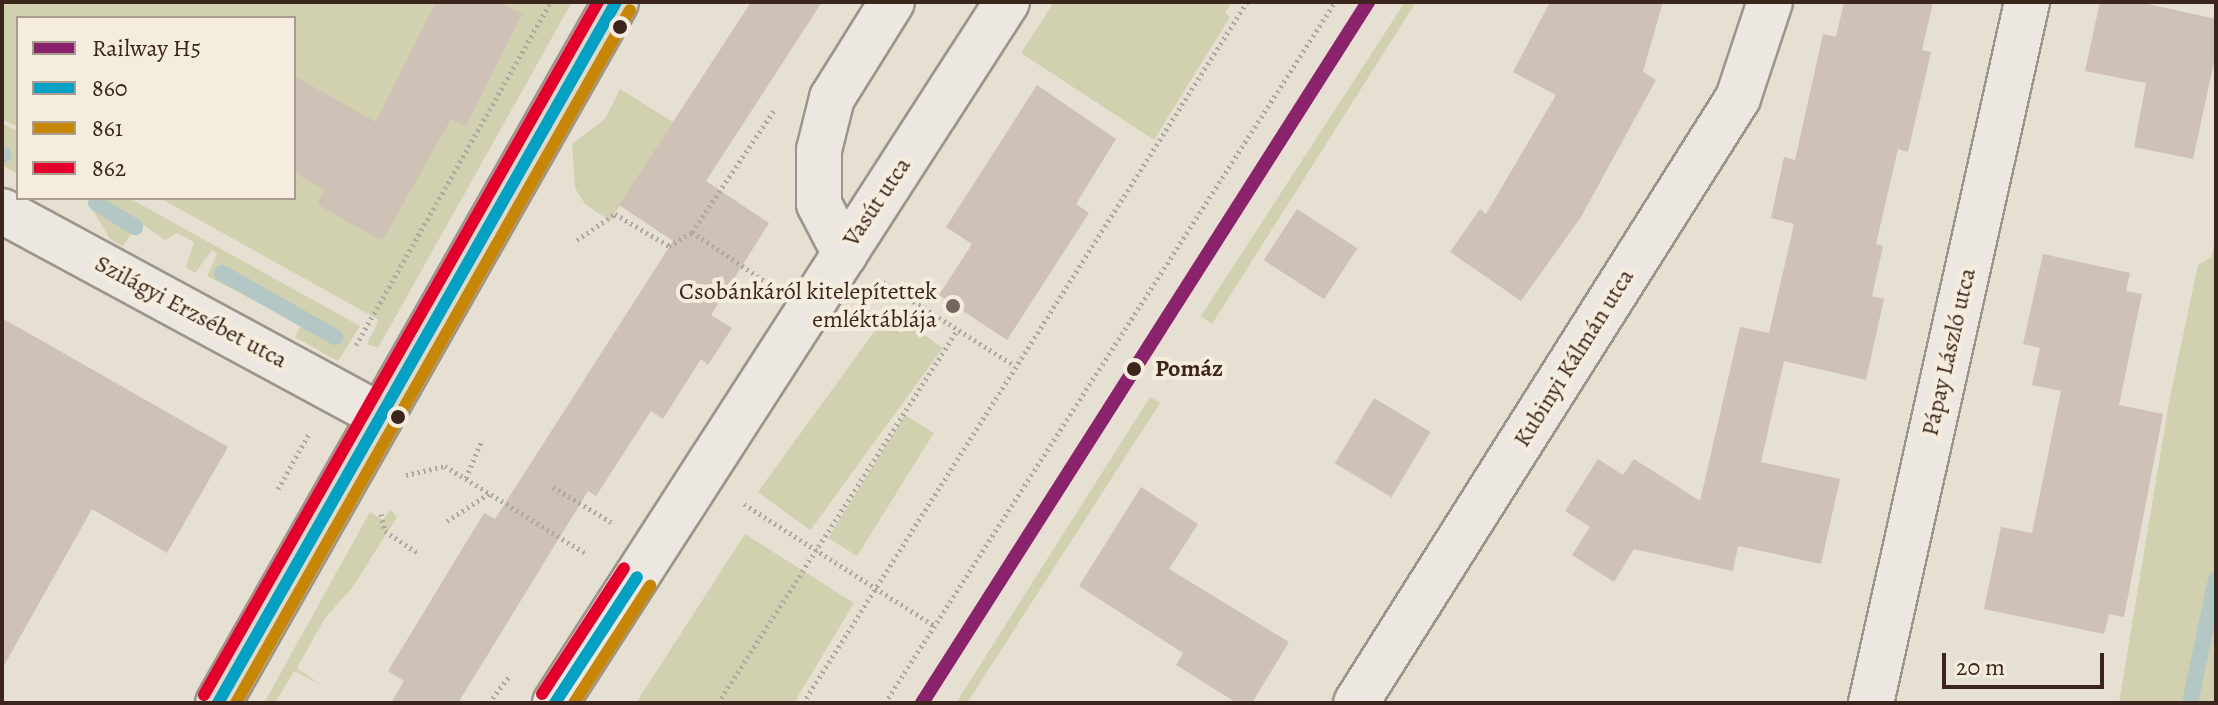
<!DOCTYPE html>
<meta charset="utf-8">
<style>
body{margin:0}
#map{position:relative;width:2218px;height:705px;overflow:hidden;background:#e6e0d2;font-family:Alegreya,serif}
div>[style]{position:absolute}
.green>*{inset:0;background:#d1d0af;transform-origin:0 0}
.stream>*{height:16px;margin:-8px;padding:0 8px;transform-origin:8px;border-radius:8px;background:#b3c7c5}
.building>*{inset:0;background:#cec1b5;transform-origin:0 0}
.path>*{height:5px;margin-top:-2.5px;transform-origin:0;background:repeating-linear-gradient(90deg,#aca7a1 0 2px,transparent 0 6px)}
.roads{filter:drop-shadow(2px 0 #9b958c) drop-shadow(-2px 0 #9b958c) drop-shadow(0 2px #9b958c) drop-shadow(0 -2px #9b958c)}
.minor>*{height:44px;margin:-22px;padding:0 22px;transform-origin:22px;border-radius:22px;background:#ece8e1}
.major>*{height:44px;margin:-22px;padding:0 22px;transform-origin:22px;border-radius:22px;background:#dfd8cc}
.bus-1>*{height:12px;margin:-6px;padding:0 6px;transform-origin:6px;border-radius:6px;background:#03a2c5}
.bus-2>*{height:12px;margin:-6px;padding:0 6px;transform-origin:6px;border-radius:6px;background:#c88607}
.bus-3>*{height:12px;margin:-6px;padding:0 6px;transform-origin:6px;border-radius:6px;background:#e4002b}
.rail-1>*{height:14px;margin:-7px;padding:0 7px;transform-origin:7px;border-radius:7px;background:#8a236c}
.dots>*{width:22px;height:22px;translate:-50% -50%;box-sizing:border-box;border:4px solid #f4eddd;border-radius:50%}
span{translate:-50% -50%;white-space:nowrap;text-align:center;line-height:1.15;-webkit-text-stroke:8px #f4eddd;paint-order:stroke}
.street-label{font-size:24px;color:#3b251c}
.poi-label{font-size:24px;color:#3b251c}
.right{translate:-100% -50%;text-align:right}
.stop-label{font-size:24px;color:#3b251c;font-weight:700}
.left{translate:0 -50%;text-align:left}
.frame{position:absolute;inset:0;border:4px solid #3b251c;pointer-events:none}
.legend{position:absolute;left:16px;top:16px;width:280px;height:184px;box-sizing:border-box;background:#f4eddd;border:2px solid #aa9d90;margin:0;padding:10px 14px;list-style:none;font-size:24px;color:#3b251c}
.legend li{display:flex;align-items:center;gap:16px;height:40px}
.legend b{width:40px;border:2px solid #aa9d90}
.scale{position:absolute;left:1942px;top:653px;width:162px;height:36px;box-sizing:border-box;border:4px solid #3b251c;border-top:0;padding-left:10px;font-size:24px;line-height:28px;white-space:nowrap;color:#3b251c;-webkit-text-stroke:6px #f4eddd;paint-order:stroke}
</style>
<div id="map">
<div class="green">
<div style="clip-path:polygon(2px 2px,572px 2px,378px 348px,367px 344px,379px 320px,160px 198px,294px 198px,294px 18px,18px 18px,18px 127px,2px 119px)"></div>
<div style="clip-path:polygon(1054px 2px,1232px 2px,1225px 13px,1230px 17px,1154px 140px,1021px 53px)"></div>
<div style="clip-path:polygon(1405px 2px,1416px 2px,1212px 324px,1201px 316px)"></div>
<div style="clip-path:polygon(620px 89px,673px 122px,610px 221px,585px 204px,575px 188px,572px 144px,605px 119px)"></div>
<div style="clip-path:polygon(2px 123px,18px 132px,18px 174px,2px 165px)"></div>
<div style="clip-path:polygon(98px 198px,129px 198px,360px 326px,338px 361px,295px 337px,301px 325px,207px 276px,217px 254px,212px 250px,195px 273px,186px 267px,194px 242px,177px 233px,165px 240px,139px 222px,123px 246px,110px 239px,92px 209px)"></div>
<div style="clip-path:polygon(2216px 227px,2216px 703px,2119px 703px,2169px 402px,2198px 265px,2212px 257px)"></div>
<div style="left:890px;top:310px;width:65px;height:225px;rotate:36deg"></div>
<div style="clip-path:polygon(1150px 397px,1160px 403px,967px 703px,956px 703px)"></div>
<div style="left:905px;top:415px;width:34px;height:145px;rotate:32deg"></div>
<div style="clip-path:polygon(390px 509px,397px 517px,352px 588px,325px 618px,297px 668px,321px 685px,294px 671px,275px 703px,264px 703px,370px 512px,383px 520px)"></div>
<div style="clip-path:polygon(745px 534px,854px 603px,794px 703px,636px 703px)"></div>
</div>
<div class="stream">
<div style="left:2px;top:154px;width:2px;rotate:27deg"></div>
<div style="left:96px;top:203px;width:46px;rotate:31.6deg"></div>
<div style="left:222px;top:273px;width:130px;rotate:29.5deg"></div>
<div style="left:2190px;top:703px;width:126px;rotate:-78.1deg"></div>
</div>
<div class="building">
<div style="clip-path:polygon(436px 2px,498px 2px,522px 14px,466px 126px,451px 119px,382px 241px,317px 204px,325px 190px,294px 172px,294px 76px,376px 122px)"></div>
<div style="clip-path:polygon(751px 2px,822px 2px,706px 181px,769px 223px,711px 315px,732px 328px,708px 365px,701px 359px,663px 419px,651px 411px,596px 496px,588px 491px,458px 703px,391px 703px,404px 681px,388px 671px,484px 513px,495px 519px,673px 241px,619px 205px)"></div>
<div style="clip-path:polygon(1550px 2px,1663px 2px,1643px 72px,1656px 80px,1581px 217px,1521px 301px,1450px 252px,1480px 209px,1486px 214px,1556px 95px,1513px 72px)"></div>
<div style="clip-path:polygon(1844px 2px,1933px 2px,1922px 50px,1931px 52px,1908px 152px,1898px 149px,1876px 244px,1883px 246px,1872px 296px,1884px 299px,1866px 380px,1784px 361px,1761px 462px,1840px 479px,1821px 564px,1738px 546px,1733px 571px,1634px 549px,1614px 582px,1572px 555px,1590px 527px,1565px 511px,1598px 459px,1623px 475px,1634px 459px,1700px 501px,1740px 327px,1769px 333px,1794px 224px,1771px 218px,1784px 157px,1795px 160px,1823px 34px,1836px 37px)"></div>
<div style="clip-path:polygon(2100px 2px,2139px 2px,2216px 19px,2216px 53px,2193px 159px,2134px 147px,2146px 83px,2085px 71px)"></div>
<div style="clip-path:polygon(1037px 85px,1116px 139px,1076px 204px,1089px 213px,1007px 340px,939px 295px,972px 244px,946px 227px)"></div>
<div style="left:1297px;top:209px;width:72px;height:61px;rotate:33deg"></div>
<div style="clip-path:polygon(2043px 254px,2130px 273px,2126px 291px,2142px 294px,2119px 405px,2163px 414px,2124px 617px,2109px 614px,2104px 634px,1984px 609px,2001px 527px,2032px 533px,2061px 391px,2032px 385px,2040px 348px,2023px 344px)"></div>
<div style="clip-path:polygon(2px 318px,228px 447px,167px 553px,92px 509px,2px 669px)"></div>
<div style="left:1374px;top:398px;width:66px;height:76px;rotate:31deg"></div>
<div style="clip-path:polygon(1141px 487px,1198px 524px,1169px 569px,1289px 642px,1252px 703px,1237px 703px,1176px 665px,1183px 653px,1079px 586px)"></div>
</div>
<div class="path">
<div style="left:692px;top:232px;width:89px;rotate:34deg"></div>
<div style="left:577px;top:240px;width:46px;rotate:-34.4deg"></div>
<div style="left:615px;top:214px;width:63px;rotate:30.7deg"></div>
<div style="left:669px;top:246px;width:27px;rotate:-31deg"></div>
<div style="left:692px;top:232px;width:148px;rotate:-56deg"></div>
<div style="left:883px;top:282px;width:155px;rotate:32.4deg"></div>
<div style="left:356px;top:345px;width:395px;rotate:-60.4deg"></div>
<div style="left:406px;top:475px;width:40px;rotate:-13deg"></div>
<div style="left:445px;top:466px;width:167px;rotate:31.8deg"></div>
<div style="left:466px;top:478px;width:41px;rotate:-67.2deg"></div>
<div style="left:553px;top:487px;width:68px;rotate:31.1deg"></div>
<div style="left:278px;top:489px;width:65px;rotate:-60.7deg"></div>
<div style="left:744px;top:504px;width:227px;rotate:32.6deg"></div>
<div style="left:381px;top:514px;width:17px;rotate:77deg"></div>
<div style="left:385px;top:531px;width:40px;rotate:34deg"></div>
<div style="left:447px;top:521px;width:51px;rotate:-33.1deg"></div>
<div style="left:489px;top:703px;width:34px;rotate:-53deg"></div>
<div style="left:718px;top:703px;width:442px;rotate:-57.3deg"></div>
<div style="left:803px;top:703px;width:830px;rotate:-57.65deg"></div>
<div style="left:885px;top:703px;width:833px;rotate:-57.3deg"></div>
</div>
<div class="roads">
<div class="minor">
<div style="left:2px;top:211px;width:429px;rotate:28.4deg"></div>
<div style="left:845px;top:254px;width:56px;rotate:-117.5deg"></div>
<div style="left:819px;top:204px;width:54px;rotate:-90deg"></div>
<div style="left:819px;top:150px;width:54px;rotate:-76deg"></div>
<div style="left:832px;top:98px;width:113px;rotate:-58deg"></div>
<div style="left:555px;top:703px;width:834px;rotate:-57.19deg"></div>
<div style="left:1356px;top:703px;width:716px;rotate:-57.73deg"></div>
<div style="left:1738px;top:98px;width:101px;rotate:-71.6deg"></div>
<div style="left:1871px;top:703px;width:718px;rotate:-77.45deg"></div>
</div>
<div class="major">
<div style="left:218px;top:703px;width:806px;rotate:-60.41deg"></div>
</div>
</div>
<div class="bus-1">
<div style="left:218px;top:703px;width:806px;rotate:-60.41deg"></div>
<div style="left:555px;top:703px;width:150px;rotate:-56.9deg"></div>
</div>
<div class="bus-2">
<div style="left:236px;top:703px;width:797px;rotate:-60.38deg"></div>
<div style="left:574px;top:703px;width:140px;rotate:-57deg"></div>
</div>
<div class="bus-3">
<div style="left:542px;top:694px;width:150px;rotate:-56.9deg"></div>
<div style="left:204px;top:695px;width:797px;rotate:-60.38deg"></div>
</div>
<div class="rail-1">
<div style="left:922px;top:703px;width:831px;rotate:-57.53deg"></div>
</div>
<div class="dots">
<div style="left:620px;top:27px;background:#3b251c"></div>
<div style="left:953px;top:306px;background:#77665c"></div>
<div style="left:1134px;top:369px;background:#3b251c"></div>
<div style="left:398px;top:417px;background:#3b251c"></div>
</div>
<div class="street-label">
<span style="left:877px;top:202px;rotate:-56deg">Vasút utca</span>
<span style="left:191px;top:312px;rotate:28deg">Szilágyi Erzsébet utca</span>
<span style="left:1949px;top:352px;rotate:-77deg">Pápay László utca</span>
<span style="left:1574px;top:358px;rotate:-58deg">Kubinyi Kálmán utca</span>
</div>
<div class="poi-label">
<span class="right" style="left:937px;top:306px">Csobánkáról kitelepítettek<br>emléktáblája</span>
</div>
<div class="stop-label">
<span class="left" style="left:1155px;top:369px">Pomáz</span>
</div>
<div class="frame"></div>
<ul class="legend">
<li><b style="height:10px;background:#8a236c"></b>Railway H5</li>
<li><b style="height:10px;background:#03a2c5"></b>860</li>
<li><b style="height:10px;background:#c88607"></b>861</li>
<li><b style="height:10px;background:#e4002b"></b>862</li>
</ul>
<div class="scale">20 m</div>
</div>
